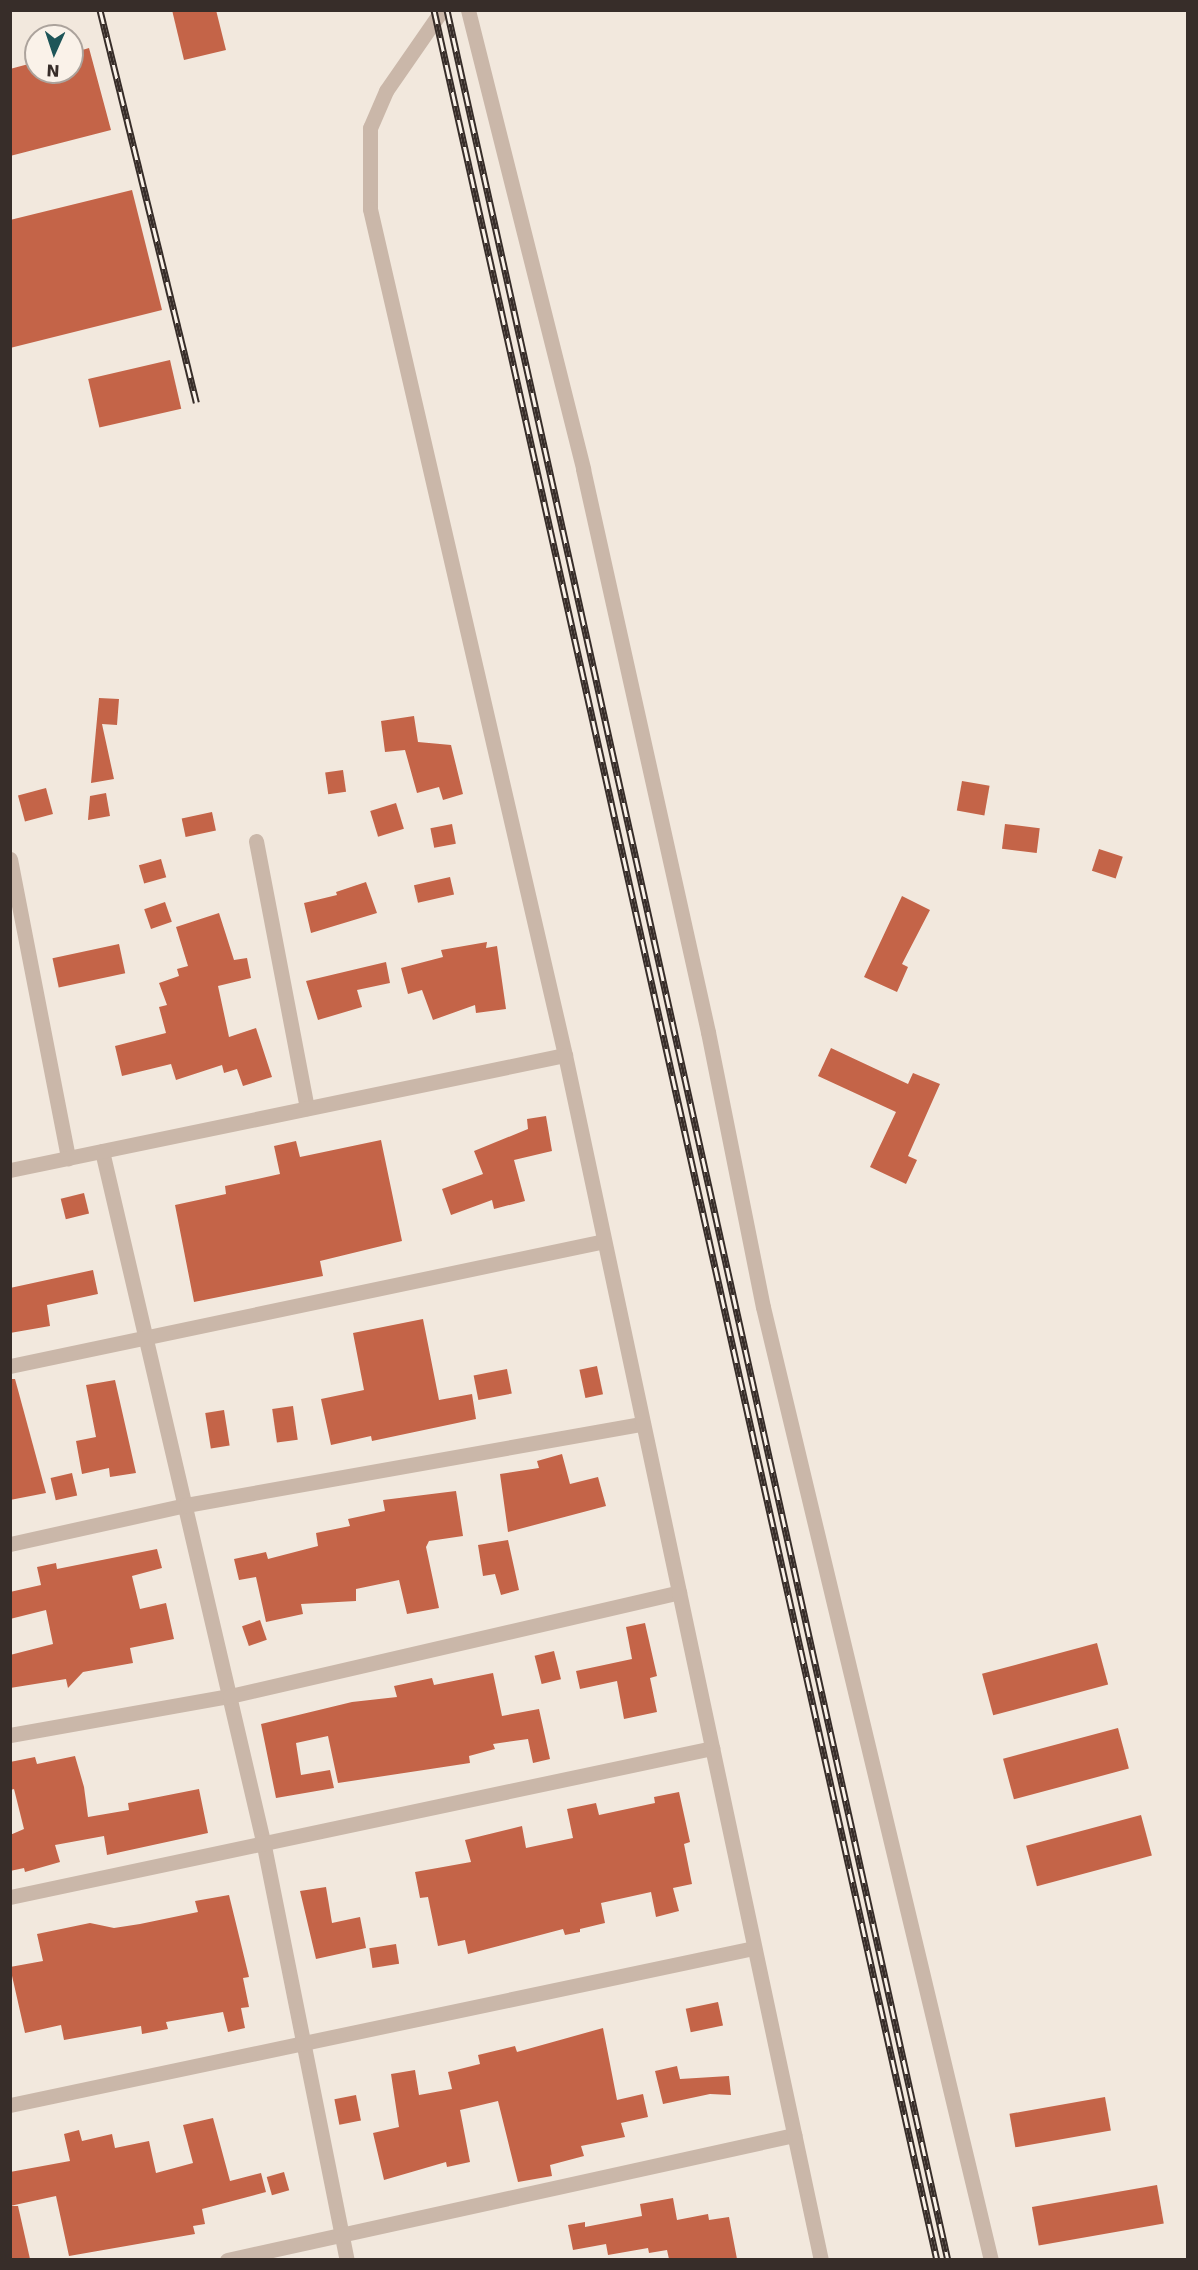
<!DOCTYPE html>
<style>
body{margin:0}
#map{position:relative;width:1198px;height:2270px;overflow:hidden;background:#f2e8dd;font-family:"DejaVu Sans",sans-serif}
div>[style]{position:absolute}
.building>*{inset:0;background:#c46448;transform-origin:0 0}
.minor>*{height:15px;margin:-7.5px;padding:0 7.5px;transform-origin:7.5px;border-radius:7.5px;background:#cab7a9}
.tertiary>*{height:15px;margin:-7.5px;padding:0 7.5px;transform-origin:7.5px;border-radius:7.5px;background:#cab7a9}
.rail>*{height:7px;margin-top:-3.5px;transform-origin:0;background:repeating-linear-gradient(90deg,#faf2e9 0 14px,#372d29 0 28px);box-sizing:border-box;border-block:2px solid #372d29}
span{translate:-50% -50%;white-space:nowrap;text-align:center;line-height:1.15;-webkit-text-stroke:4.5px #faf2e9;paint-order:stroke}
.frame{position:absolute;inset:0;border:12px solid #372d29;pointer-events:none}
.north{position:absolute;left:24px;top:24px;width:60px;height:60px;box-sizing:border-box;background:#faf2e9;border:2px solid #aca39c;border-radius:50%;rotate:183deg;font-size:16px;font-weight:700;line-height:24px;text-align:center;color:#372d29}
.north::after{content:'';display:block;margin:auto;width:21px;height:27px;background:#1e5558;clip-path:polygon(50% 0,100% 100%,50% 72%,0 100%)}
</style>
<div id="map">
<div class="building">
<div style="clip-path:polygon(172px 10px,216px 10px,226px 50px,184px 60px)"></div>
<div style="clip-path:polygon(89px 48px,111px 130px,10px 156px,10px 69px,36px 62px,36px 72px,72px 72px,72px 53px)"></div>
<div style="clip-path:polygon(132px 190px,162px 310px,10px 348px,10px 220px)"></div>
<div style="left:170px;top:360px;width:50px;height:84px;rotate:77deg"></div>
<div style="clip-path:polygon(99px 698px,119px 699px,117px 725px,102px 724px,114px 779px,91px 783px)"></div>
<div style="clip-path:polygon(414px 716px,418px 742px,451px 745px,463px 794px,443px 800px,439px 787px,417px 793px,405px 750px,385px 752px,381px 721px)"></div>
<div style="left:343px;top:770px;width:22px;height:18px;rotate:82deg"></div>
<div style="left:962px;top:781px;width:28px;height:30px;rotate:10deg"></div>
<div style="left:46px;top:788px;width:27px;height:29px;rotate:75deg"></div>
<div style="clip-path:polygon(106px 793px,110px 816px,88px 820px,90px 796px)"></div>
<div style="left:396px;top:803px;width:27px;height:27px;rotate:73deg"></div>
<div style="left:212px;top:812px;width:19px;height:31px;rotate:78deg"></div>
<div style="left:452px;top:824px;width:20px;height:22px;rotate:79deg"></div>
<div style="left:1005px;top:824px;width:35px;height:25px;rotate:7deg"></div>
<div style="left:1099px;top:849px;width:25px;height:23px;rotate:18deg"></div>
<div style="left:161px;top:859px;width:19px;height:23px;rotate:74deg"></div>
<div style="left:450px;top:877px;width:18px;height:37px;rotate:77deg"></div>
<div style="clip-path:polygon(366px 882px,377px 913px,311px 933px,304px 903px,337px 895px,336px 892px)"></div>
<div style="clip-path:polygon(902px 896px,930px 910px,902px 964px,908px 967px,897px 992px,864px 977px)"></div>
<div style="left:165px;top:902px;width:21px;height:22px;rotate:71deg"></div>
<div style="clip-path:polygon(219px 913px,234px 960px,247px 958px,251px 978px,218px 986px,229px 1037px,256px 1028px,272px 1077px,243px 1086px,237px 1069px,224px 1073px,222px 1065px,176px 1080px,171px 1064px,122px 1076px,115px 1046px,166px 1033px,159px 1007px,167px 1005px,159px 983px,179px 976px,177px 969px,188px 966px,176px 927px)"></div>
<div style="clip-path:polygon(487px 942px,486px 948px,497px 946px,506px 1009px,476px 1013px,475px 1005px,433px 1020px,422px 990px,408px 994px,401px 968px,443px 957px,441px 950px)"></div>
<div style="left:119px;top:944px;width:30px;height:68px;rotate:78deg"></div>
<div style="clip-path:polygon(386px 962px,390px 983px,357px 990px,362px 1007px,318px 1020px,306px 981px)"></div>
<div style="clip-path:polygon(831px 1048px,908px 1084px,913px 1073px,940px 1084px,908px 1156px,917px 1160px,906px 1184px,870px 1167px,896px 1112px,818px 1076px)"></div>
<div style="clip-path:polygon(546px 1116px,552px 1151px,514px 1160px,525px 1201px,494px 1209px,492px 1200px,451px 1215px,442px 1189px,483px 1174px,474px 1151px,528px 1129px,527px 1119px)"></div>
<div style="clip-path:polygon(381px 1140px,402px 1241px,320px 1261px,323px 1276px,194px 1302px,175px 1205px,226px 1194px,225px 1186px,280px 1174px,274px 1146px,296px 1141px,300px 1157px)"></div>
<div style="left:84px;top:1193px;width:21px;height:24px;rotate:76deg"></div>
<div style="clip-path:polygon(93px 1270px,98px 1294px,47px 1305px,50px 1326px,10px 1333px,10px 1288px)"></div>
<div style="clip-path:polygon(423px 1319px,439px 1400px,472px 1394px,476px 1419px,372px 1441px,371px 1436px,331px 1445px,321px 1399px,364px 1390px,353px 1333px)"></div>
<div style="left:597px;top:1366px;width:29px;height:18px;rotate:78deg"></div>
<div style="left:507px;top:1369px;width:25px;height:34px;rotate:79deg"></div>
<div style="clip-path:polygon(10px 1379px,15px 1379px,46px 1493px,10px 1500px)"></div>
<div style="clip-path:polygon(115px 1380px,136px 1473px,110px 1477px,109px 1468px,82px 1474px,76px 1441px,96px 1437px,86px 1385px)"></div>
<div style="left:293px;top:1406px;width:34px;height:21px;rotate:82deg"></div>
<div style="left:224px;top:1410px;width:36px;height:19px;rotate:81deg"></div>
<div style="clip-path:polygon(562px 1454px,570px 1484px,598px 1477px,606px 1506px,508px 1532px,500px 1474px,539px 1468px,537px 1461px)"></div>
<div style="left:72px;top:1473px;width:23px;height:22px;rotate:77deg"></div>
<div style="clip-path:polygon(456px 1491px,463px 1536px,429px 1541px,426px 1547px,439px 1608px,407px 1614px,399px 1580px,356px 1589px,356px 1601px,301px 1604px,303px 1614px,266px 1622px,256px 1577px,239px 1580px,234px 1559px,266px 1552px,268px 1559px,318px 1546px,316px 1533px,350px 1526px,348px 1519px,385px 1511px,383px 1500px)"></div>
<div style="clip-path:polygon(508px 1540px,519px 1590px,501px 1595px,495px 1574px,483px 1576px,478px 1545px)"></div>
<div style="clip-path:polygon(157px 1549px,162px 1568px,132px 1576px,140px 1609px,166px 1603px,174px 1639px,130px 1648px,133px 1663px,83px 1672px,68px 1688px,66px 1679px,10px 1688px,10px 1655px,53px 1644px,46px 1610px,10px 1619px,10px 1592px,41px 1585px,37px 1567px,56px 1563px,57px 1569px)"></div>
<div style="left:260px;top:1620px;width:21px;height:19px;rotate:71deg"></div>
<div style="clip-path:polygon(645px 1623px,657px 1676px,650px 1678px,657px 1712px,624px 1719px,617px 1681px,580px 1689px,576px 1671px,632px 1659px,626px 1627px)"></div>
<div style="left:1097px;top:1643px;width:43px;height:119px;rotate:75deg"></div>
<div style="left:554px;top:1651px;width:29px;height:20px;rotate:76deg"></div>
<div style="clip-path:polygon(493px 1673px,502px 1716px,539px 1709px,550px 1759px,533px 1763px,528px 1739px,493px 1744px,495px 1749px,469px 1756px,470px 1763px,338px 1783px,328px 1736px,296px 1743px,301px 1775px,330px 1770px,334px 1788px,276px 1798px,261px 1724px,352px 1702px,397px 1697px,394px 1686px,432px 1678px,434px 1685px)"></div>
<div style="left:1118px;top:1728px;width:42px;height:119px;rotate:75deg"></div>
<div style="clip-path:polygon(75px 1756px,84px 1787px,88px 1817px,129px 1810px,128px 1803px,199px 1789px,208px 1833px,107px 1855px,104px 1836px,55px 1845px,60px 1862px,25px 1872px,24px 1868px,10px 1871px,10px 1835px,24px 1829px,14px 1789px,10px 1790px,10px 1762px,35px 1757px,37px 1764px)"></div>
<div style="clip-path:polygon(679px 1792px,690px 1842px,684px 1844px,692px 1884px,673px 1888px,679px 1911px,656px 1917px,651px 1892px,601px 1903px,605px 1923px,580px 1929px,580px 1932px,565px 1935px,563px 1929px,468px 1954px,465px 1940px,438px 1946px,428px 1897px,420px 1898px,415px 1872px,471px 1862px,465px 1840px,522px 1826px,526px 1848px,573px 1838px,567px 1809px,596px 1803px,599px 1815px,655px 1803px,654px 1797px)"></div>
<div style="left:1141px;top:1815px;width:42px;height:119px;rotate:75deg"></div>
<div style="clip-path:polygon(326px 1887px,332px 1923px,360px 1917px,366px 1948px,316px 1959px,300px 1891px)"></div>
<div style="clip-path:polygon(229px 1895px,249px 1977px,243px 1978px,249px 2007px,241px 2008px,245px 2028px,228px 2032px,223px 2012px,166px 2022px,168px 2029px,142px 2034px,141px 2026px,64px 2040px,61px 2025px,25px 2033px,10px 1967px,43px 1961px,37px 1934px,90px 1923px,114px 1928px,140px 1924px,198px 1912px,195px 1901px)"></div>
<div style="left:396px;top:1944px;width:20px;height:27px;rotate:81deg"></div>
<div style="left:718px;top:2002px;width:24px;height:33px;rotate:78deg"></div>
<div style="clip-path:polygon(603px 2028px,617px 2100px,643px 2094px,648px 2117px,621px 2123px,625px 2137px,581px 2146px,584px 2156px,550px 2165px,552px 2176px,518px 2182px,498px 2101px,460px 2110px,470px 2162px,447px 2167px,446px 2162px,384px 2180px,373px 2133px,399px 2127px,391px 2074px,415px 2070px,419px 2095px,452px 2089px,448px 2072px,480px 2064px,478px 2055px,515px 2046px,517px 2052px)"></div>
<div style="clip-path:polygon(677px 2066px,680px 2079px,729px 2076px,731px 2095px,710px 2094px,663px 2104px,655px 2071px)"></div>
<div style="left:356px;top:2095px;width:26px;height:22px;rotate:79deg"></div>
<div style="left:1105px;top:2097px;width:34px;height:97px;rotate:80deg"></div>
<div style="clip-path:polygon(213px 2118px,230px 2181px,261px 2173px,266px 2192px,202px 2209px,205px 2224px,193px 2226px,195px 2234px,69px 2256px,56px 2196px,10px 2206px,10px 2172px,70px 2161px,64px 2134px,79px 2130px,82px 2141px,112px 2134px,115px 2148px,149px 2141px,156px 2173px,193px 2163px,183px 2125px)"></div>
<div style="left:284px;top:2172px;width:19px;height:18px;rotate:74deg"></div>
<div style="left:1157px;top:2185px;width:39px;height:127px;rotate:80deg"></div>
<div style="clip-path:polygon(673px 2198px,677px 2220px,708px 2214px,709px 2220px,729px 2217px,737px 2259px,669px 2259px,667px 2250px,649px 2253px,648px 2248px,608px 2255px,606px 2244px,573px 2250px,568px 2225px,585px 2222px,585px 2227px,642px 2216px,640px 2204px)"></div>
<div style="clip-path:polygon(10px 2206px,18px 2206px,30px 2259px,10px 2259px)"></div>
</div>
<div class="minor">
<div style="left:468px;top:10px;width:473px;rotate:75.9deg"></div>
<div style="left:583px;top:469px;width:577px;rotate:77.48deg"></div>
<div style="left:708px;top:1032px;width:280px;rotate:78.7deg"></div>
<div style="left:763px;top:1307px;width:980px;rotate:76.55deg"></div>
<div style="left:256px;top:841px;width:272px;rotate:79.2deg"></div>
<div style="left:10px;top:859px;width:305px;rotate:79deg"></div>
<div style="left:102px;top:1151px;width:709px;rotate:76.87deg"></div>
<div style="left:263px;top:1841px;width:427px;rotate:78.7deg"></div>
<div style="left:10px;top:1170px;width:567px;rotate:-11.71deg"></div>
<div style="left:10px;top:1366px;width:607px;rotate:-11.88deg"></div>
<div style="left:10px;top:1544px;width:180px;rotate:-12.5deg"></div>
<div style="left:186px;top:1505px;width:464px;rotate:-10.1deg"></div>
<div style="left:10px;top:1735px;width:223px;rotate:-10.1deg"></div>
<div style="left:230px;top:1696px;width:461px;rotate:-13deg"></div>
<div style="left:10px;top:1897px;width:718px;rotate:-11.98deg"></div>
<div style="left:10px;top:2105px;width:760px;rotate:-11.92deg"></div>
<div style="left:227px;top:2260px;width:581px;rotate:-12.43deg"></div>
</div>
<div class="tertiary">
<div style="left:442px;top:10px;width:98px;rotate:124.7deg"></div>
<div style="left:386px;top:91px;width:40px;rotate:113.4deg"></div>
<div style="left:370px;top:128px;width:81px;rotate:90deg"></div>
<div style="left:370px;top:209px;width:868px;rotate:77.02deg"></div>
<div style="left:565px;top:1055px;width:1232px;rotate:78.01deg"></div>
</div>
<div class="rail">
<div style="left:100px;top:10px;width:404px;rotate:76.2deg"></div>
<div style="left:434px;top:10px;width:2306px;rotate:77.4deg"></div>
<div style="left:447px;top:10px;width:2305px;rotate:77.45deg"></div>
</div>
<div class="frame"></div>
<div class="north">N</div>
</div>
